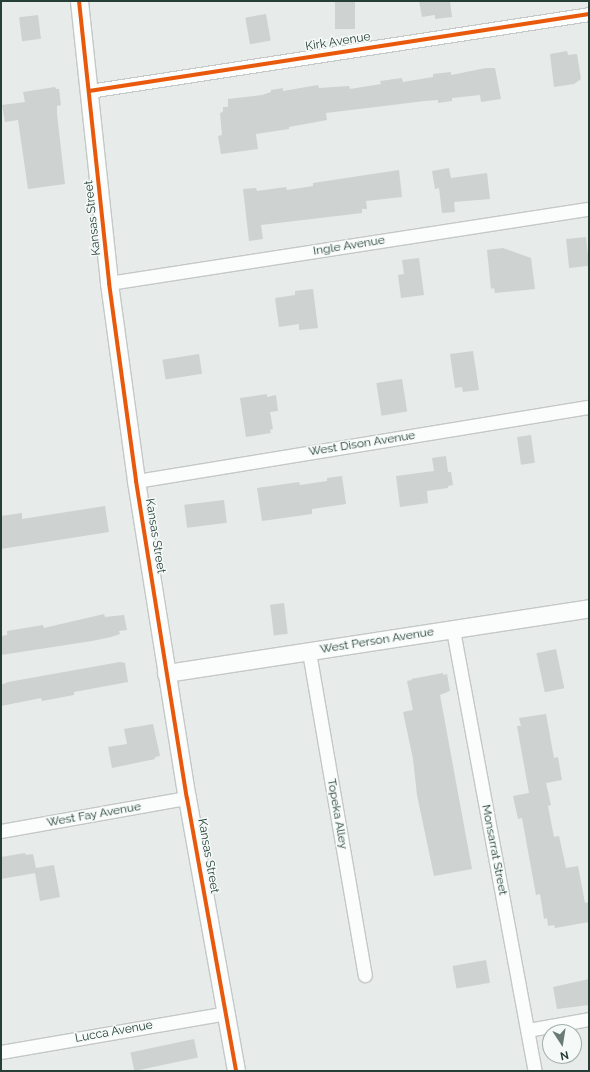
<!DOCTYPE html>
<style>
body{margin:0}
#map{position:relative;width:590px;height:1072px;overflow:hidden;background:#e7ebe9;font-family:Raleway,sans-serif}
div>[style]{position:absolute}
.building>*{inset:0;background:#ced2d1;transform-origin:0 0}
.roads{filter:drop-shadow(1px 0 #c4c8c6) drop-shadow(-1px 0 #c4c8c6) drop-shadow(0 1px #c4c8c6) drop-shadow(0 -1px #c4c8c6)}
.minor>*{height:13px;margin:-6.5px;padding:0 6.5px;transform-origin:6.5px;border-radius:6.5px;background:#fbfcfc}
.tertiary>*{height:17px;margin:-8.5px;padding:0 8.5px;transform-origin:8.5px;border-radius:8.5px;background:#fbfcfc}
.cycleway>*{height:4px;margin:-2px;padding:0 2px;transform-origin:2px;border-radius:2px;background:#e8590c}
span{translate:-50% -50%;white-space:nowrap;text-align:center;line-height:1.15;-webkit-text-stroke:3px #f5faf8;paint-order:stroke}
.street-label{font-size:12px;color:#253e37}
.frame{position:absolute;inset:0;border:2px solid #253e37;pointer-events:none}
.north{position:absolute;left:542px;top:1024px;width:40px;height:40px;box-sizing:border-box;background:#f5faf8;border:1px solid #a2afab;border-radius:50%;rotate:168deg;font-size:11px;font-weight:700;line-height:16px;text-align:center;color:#253e37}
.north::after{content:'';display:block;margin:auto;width:14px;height:18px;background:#697b75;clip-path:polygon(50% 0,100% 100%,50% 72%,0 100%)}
</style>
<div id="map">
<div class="building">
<div style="left:335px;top:1px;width:20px;height:28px"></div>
<div style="clip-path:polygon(419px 1px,450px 1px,452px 17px,435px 19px,435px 15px,422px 17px)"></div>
<div style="left:266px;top:14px;width:27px;height:21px;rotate:80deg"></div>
<div style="left:38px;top:15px;width:24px;height:19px;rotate:83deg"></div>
<div style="clip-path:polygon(567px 51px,568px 55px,577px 54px,581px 79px,574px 84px,554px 87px,550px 54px)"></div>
<div style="clip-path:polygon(486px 68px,495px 68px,501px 99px,481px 102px,480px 95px,452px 98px,452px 101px,438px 103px,438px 100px,425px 101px,326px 113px,327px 120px,289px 127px,289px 129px,256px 134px,258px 149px,221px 154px,218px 136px,222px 135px,220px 113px,223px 112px,223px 107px,228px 107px,228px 99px,262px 95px,271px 92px,271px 90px,283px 88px,283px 91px,318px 85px,319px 88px,349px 86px,350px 89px,381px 84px,380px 81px,402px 78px,403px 82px,433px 77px,433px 74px,451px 72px,451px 75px)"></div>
<div style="clip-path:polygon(55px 87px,56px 89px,59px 89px,61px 105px,57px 106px,57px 114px,65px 184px,28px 189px,18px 120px,5px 122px,2px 105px,25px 102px,23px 92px)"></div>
<div style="clip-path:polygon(449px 168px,451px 178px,487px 173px,490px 199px,454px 202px,455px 212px,442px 213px,439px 188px,435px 189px,432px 171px)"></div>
<div style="clip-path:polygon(399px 170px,402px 197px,366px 201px,367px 209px,362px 209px,362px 213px,261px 225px,263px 239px,249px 241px,243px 189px,256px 188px,257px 191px,286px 187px,287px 190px,313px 186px,313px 183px)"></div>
<div style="left:586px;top:237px;width:29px;height:20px;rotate:84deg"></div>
<div style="clip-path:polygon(503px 248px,531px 258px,535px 289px,495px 293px,494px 288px,491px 289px,487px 250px)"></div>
<div style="clip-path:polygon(419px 258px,424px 295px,401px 298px,398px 275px,404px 274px,402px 260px)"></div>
<div style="clip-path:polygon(313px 289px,318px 328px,299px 330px,299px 324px,279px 327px,275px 298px,295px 295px,295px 291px)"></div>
<div style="clip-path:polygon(473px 351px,479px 390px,463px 392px,462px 387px,455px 388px,450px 354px)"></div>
<div style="left:199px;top:354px;width:20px;height:37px;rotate:81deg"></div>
<div style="left:402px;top:379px;width:33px;height:26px;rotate:81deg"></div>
<div style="clip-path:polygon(267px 394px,267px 397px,276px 395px,278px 411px,270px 412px,273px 429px,270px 430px,271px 433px,246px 437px,240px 398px)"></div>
<div style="left:531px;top:435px;width:28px;height:14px;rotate:82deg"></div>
<div style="clip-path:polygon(446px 456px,448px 472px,451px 472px,453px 485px,448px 486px,448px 488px,427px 491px,428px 503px,400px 507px,396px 476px,434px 471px,432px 458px)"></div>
<div style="clip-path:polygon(342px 476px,346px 504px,312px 509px,312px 514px,262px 521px,257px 488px,299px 482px,300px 485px,327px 481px,327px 478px)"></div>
<div style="left:224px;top:500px;width:23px;height:40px;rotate:83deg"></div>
<div style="clip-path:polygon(105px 506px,109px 532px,1px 549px,1px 516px,22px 513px,22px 519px)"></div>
<div style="left:284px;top:603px;width:31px;height:14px;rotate:83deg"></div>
<div style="clip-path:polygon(104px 614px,105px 617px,124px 615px,127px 630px,119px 631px,120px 634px,111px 637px,92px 641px,1px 655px,1px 636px,7px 635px,7px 631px,43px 625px,44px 628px)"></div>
<div style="left:556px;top:649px;width:40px;height:20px;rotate:78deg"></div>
<div style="clip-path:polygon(120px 662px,125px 663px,128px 682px,74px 692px,74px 695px,42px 701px,41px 698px,1px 706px,1px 685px,8px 682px)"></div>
<div style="clip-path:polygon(443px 673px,443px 675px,447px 674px,450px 691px,440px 695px,472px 869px,434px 876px,417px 795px,413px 759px,403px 712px,413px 710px,407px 681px,412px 680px,411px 679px)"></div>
<div style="clip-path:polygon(546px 714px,554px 758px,558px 757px,562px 780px,546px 783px,551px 805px,548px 806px,554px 837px,559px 836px,566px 868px,578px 866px,585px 903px,589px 902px,589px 922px,555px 928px,554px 925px,548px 926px,547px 918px,544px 919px,540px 894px,536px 895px,522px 818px,518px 819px,513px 796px,529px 793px,517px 726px,521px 726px,519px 718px)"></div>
<div style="clip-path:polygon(153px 724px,160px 756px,155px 757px,155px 759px,112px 768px,108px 747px,127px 744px,124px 729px)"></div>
<div style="clip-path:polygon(25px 853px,26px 855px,33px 854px,36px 868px,54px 865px,60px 897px,40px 901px,35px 873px,1px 879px,1px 857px)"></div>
<div style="left:486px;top:960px;width:23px;height:34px;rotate:80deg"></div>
<div style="clip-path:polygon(589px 979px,589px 1005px,557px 1009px,553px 987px)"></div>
<div style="left:194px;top:1039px;width:19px;height:65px;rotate:78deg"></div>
</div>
<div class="roads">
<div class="minor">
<div style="left:89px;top:91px;width:506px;rotate:-8.75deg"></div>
<div style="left:109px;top:283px;width:486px;rotate:-8.8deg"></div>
<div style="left:136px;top:481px;width:459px;rotate:-9.3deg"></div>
<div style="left:453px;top:630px;width:449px;rotate:79.5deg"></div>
<div style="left:309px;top:652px;width:328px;rotate:80.2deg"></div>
<div style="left:1px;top:831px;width:189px;rotate:-10.1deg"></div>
<div style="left:528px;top:1030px;width:62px;rotate:-10.2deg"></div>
<div style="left:1px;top:1052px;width:228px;rotate:-9.8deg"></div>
</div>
<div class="tertiary">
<div style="left:79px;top:1px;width:284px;rotate:83.9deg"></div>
<div style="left:109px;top:283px;width:200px;rotate:82.2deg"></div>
<div style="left:136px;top:481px;width:321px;rotate:80.9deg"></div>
<div style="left:187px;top:798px;width:277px;rotate:79.8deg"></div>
<div style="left:166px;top:673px;width:428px;rotate:-8.7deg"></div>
</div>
</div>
<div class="cycleway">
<div style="left:79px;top:1px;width:284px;rotate:83.9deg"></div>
<div style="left:109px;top:283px;width:200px;rotate:82.2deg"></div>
<div style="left:136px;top:481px;width:321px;rotate:80.9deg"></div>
<div style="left:187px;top:798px;width:277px;rotate:79.8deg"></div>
<div style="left:89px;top:91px;width:506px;rotate:-8.75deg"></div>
</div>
<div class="street-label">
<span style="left:338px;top:42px;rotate:-9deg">Kirk Avenue</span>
<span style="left:93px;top:218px;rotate:-96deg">Kansas Street</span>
<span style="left:349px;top:246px;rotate:-9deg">Ingle Avenue</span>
<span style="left:362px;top:444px;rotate:-9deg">West Dison Avenue</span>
<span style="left:155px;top:536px;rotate:81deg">Kansas Street</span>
<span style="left:377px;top:641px;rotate:-9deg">West Person Avenue</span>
<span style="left:337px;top:814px;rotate:80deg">Topeka Alley</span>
<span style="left:94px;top:815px;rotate:-10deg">West Fay Avenue</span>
<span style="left:494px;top:850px;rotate:79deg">Monsarrat Street</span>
<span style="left:208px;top:856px;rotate:80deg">Kansas Street</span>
<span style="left:114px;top:1032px;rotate:-10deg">Lucca Avenue</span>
</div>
<div class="frame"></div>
<div class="north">N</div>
</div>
